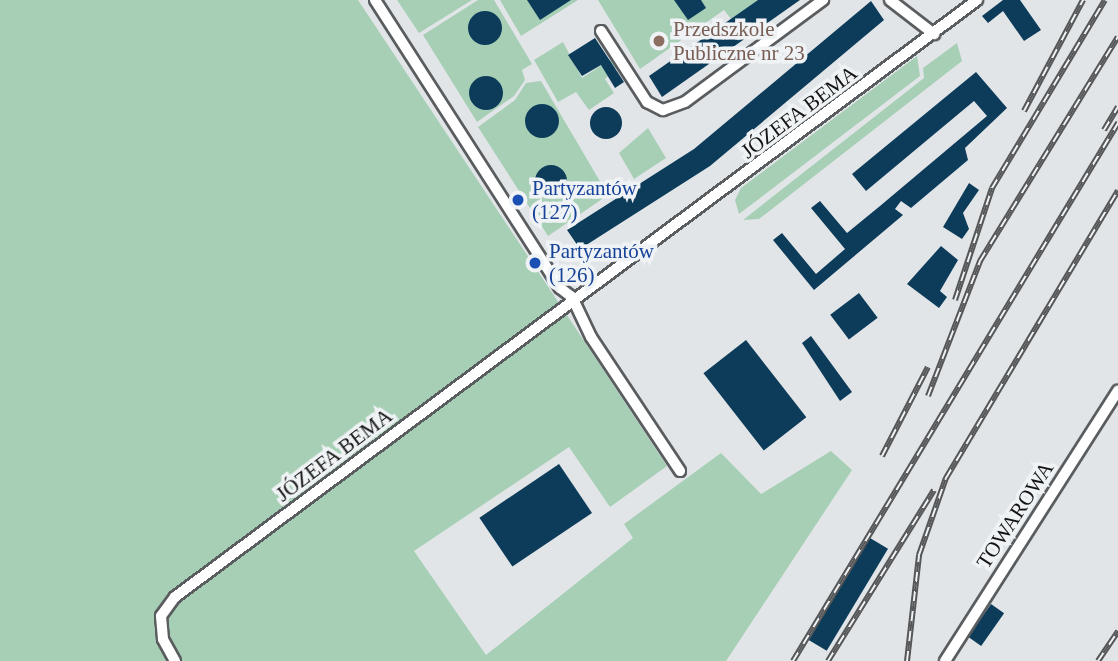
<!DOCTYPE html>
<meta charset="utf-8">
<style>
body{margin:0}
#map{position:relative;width:1118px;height:661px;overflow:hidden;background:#e2e5e8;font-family:"Times New Roman",serif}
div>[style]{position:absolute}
.green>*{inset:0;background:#a7cfb5}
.building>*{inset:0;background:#0c3c5a;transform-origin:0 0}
.round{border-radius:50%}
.roads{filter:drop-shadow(2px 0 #5a5d5f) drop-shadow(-2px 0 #5a5d5f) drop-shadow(0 2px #5a5d5f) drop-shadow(0 -2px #5a5d5f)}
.street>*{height:10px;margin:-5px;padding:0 5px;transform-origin:5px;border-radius:5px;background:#fff}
.rail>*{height:6px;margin-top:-3px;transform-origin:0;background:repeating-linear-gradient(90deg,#f0f3f5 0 10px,#545657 0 20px);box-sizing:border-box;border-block:2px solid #545657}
.dots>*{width:19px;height:19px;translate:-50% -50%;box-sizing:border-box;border:4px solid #f0f3f5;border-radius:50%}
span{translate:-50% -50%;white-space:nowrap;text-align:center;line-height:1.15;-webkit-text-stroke:7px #f0f3f5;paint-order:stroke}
.education-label{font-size:21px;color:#785e54}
.left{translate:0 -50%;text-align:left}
.street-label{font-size:21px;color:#131414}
.transit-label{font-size:21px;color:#164399}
</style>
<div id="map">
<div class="green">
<div style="clip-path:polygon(0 0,358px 0,667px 466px,610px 507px,569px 447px,414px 551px,486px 655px,633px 538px,624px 524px,721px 453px,761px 494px,831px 451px,852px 470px,726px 661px,0 661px)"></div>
<div style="clip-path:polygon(397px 0,472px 0,419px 33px)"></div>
<div style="clip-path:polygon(478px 0,494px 0,532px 64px,522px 70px,525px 80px,514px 96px,477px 122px,423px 35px)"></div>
<div style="clip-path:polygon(500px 0,578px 0,521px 36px)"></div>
<div style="clip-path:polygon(598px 0,758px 0,731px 19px,724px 10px,640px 69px)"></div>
<div style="clip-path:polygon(563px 42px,582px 78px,611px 59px,616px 68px,605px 79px,614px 93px,589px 110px,576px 92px,558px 102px,534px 60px)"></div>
<div style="clip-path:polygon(957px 43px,962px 61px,759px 219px,743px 220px,924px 78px,923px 68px)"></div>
<div style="clip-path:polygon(917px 56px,920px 76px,739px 214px,735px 200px,741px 188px)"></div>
<div style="clip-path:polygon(541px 81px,608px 195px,548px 236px,478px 127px,515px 100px,526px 83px)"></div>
<div style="clip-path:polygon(648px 128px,666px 158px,634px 179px,619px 153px)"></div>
</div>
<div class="building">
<div style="clip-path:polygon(527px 0,571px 0,540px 20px)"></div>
<div style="clip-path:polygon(674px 0,701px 0,706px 8px,688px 20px)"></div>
<div style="clip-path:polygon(758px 0,800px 0,662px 97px,649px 76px)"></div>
<div style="clip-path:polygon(1003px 0,1020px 0,1041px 30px,1024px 41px,1003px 11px,988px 23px,982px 16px)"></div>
<div style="clip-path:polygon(871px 1px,884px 20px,710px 166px,580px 249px,567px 230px,694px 149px)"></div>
<div class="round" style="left:468px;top:11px;width:34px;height:34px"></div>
<div style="clip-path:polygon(595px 38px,624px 82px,615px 88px,601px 65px,582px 76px,568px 55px)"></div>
<div style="clip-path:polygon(976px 72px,1007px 108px,965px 148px,968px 160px,911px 208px,901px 201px,895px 209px,903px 215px,814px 290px,773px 240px,782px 233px,816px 274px,845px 249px,811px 208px,820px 201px,847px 233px,880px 206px,987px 116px,974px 101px,866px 191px,852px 174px)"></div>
<div class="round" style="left:469px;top:76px;width:34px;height:34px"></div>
<div class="round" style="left:525px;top:104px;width:34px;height:34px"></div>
<div class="round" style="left:590px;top:107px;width:32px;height:32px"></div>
<div class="round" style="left:535px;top:165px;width:32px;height:32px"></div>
<div style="clip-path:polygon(969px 183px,979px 190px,963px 213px,969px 229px,962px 239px,943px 227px)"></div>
<div style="clip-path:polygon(941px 246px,958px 260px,940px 291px,947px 297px,939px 308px,907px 284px)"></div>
<div style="left:859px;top:293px;width:31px;height:36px;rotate:53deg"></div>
<div style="clip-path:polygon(811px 336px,852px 392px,840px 401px,802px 343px)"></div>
<div style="left:746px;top:340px;width:98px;height:54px;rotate:52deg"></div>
<div style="left:559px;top:464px;width:59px;height:96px;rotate:56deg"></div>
<div style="left:870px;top:538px;width:21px;height:119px;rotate:31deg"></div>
<div style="left:991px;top:604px;width:16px;height:40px;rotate:35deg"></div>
</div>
<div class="roads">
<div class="street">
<div style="left:375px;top:0;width:342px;rotate:57.3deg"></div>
<div style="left:560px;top:288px;width:15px;rotate:37deg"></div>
<div style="left:890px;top:0;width:56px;rotate:37.7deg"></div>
<div style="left:601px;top:31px;width:85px;rotate:57.1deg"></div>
<div style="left:647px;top:102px;width:18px;rotate:27deg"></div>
<div style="left:663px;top:110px;width:23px;rotate:-20deg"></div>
<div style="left:685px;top:102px;width:172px;rotate:-36.5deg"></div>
<div style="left:572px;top:297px;width:44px;rotate:64.6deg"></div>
<div style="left:591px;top:337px;width:161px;rotate:56.4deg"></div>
<div style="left:175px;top:661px;width:25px;rotate:-119deg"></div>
<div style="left:163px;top:639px;width:23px;rotate:-95deg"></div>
<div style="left:161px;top:616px;width:24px;rotate:-54deg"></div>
<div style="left:175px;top:597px;width:1000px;rotate:-36.66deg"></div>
<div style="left:945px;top:661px;width:321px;rotate:-57.4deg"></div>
</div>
</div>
<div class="rail">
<div style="left:1024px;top:111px;width:126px;rotate:-62deg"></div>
<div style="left:1104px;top:130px;width:27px;rotate:-59deg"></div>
<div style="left:955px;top:300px;width:118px;rotate:-71.7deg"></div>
<div style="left:992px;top:188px;width:219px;rotate:-59deg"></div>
<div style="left:928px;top:396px;width:145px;rotate:-68.9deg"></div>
<div style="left:980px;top:261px;width:263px;rotate:-58.4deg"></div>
<div style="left:882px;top:456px;width:100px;rotate:-62.7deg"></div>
<div style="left:793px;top:661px;width:629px;rotate:-58.86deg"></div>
<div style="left:828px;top:661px;width:201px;rotate:-58.2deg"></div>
<div style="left:907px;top:661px;width:107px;rotate:-83.5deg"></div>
<div style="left:919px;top:555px;width:82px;rotate:-70.7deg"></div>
<div style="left:946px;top:478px;width:335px;rotate:-59.1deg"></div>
<div style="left:1098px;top:661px;width:36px;rotate:-56deg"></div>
</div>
<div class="dots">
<div style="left:659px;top:41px;background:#8d6e63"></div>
<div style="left:518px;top:200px;background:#1a4fb4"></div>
<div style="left:535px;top:263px;background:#1a4fb4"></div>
</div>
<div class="education-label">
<span class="left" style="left:673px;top:41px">Przedszkole<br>Publiczne nr 23</span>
</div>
<div class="street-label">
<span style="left:799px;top:112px;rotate:-37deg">JÓZEFA BEMA</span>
<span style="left:334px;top:455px;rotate:-37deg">JÓZEFA BEMA</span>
<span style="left:1015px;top:515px;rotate:-57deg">TOWAROWA</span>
</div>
<div class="transit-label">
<span class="left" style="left:532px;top:200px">Partyzantów<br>(127)</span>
<span class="left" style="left:549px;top:263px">Partyzantów<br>(126)</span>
</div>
</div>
